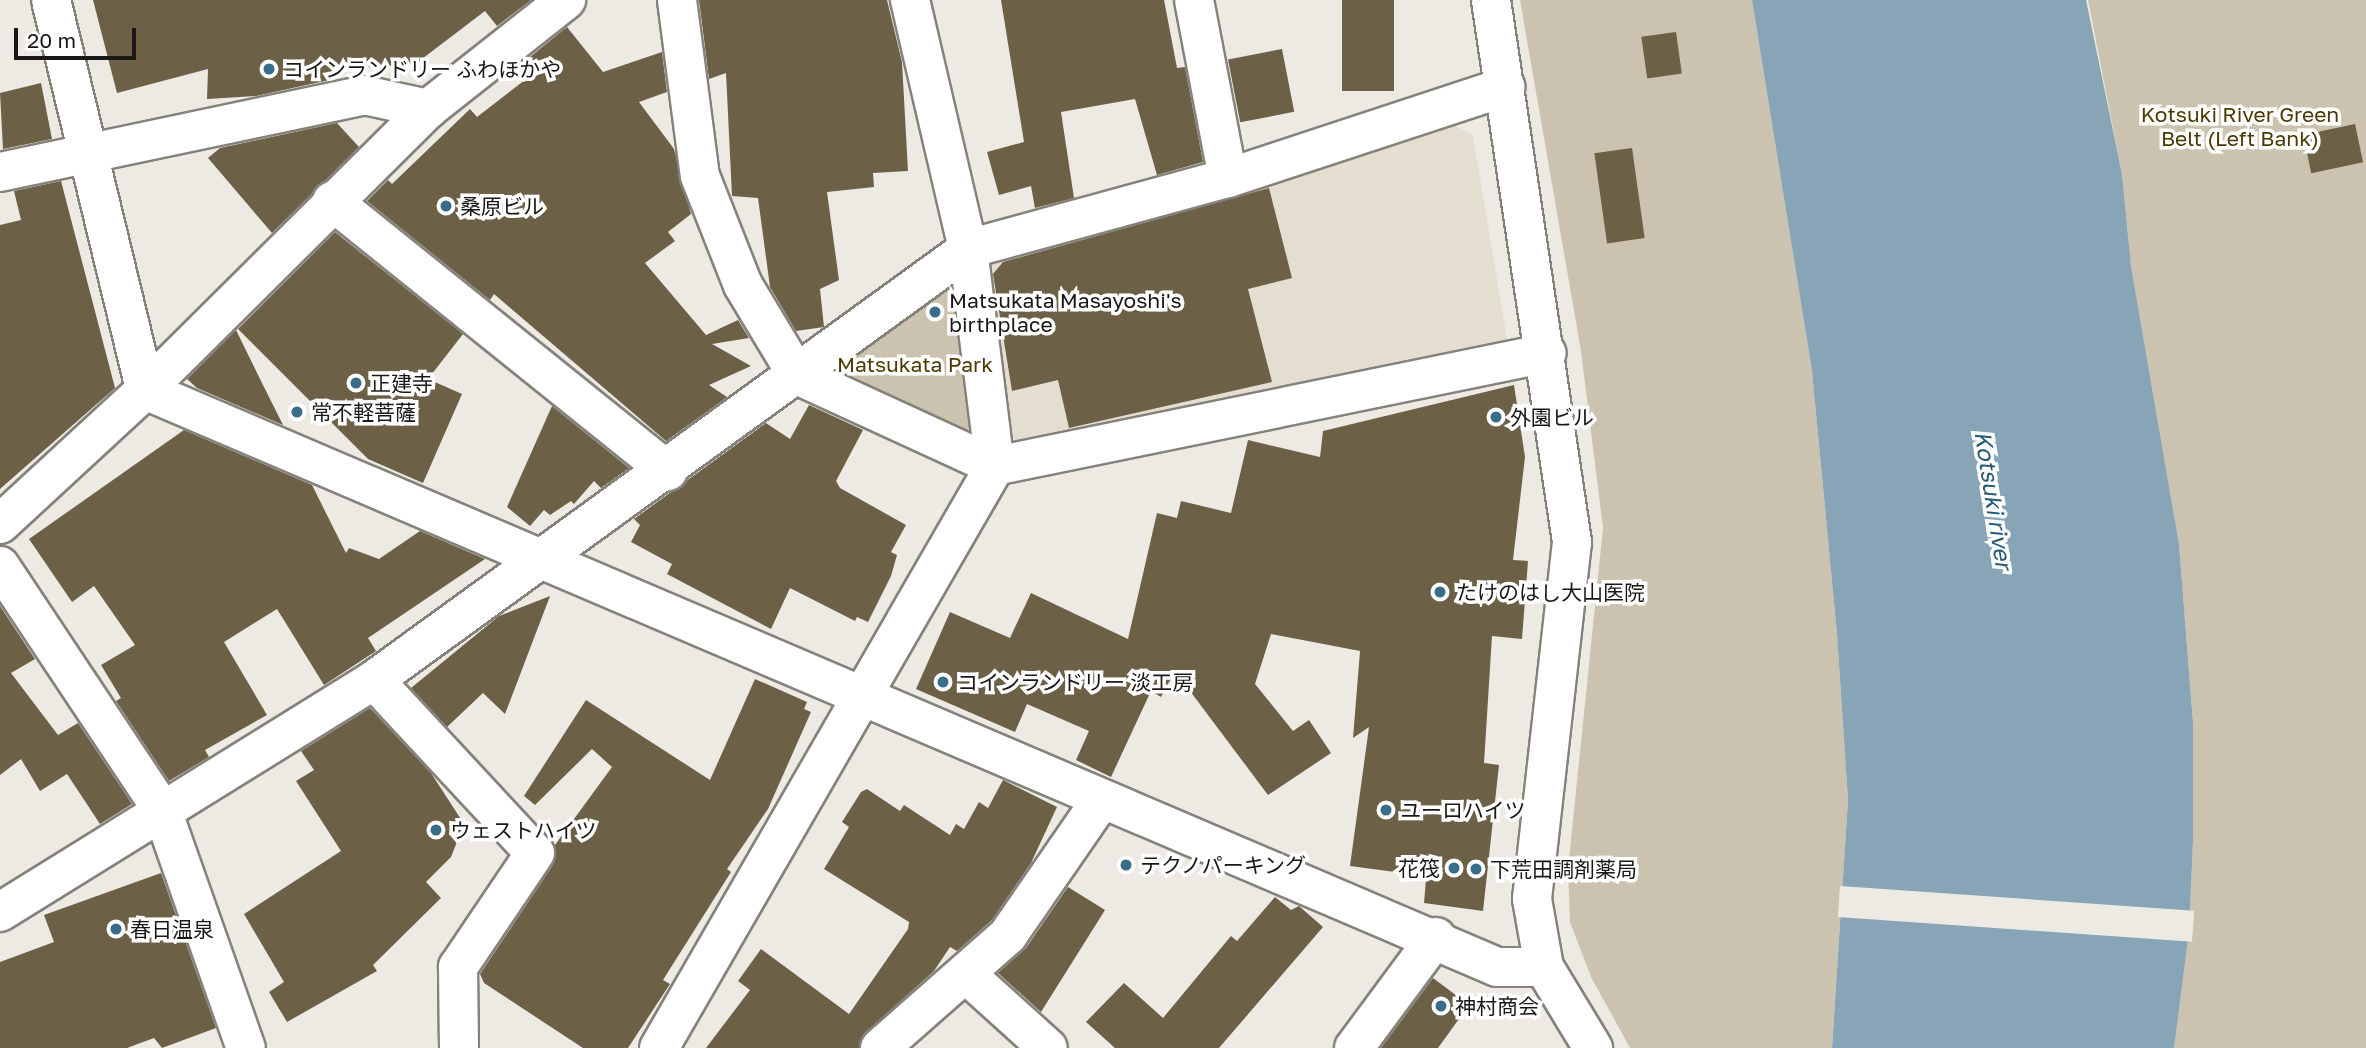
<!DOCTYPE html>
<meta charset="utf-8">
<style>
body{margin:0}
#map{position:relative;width:2366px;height:1048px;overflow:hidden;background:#edeae3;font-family:"Golos Text","Noto Sans JP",sans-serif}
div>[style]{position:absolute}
.built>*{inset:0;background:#e3decf}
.green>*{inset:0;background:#cbc3af}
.water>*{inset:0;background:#87a5b6}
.pier>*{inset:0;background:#edeae3;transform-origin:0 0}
.building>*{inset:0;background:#6c6147;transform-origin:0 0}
.roads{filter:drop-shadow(2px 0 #84827b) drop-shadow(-2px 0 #84827b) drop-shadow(0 2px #84827b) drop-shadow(0 -2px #84827b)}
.minor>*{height:38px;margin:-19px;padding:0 19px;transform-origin:19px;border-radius:19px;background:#fff}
.dots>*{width:19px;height:19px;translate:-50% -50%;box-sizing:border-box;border:4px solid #fff;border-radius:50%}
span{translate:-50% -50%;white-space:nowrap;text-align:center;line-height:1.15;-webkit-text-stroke:7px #fff;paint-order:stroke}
.poi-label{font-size:21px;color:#191816}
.left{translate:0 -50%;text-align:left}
.right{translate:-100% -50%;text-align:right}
.park-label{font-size:21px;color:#4c3a03}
.water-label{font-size:23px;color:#255b76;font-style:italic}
.scale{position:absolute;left:14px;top:28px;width:122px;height:32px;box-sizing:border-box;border:4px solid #191816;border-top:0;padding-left:9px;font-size:21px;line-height:24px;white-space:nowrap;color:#191816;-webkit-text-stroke:5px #fff;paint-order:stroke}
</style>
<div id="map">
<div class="built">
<div style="clip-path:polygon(1452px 123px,1473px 136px,1508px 345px,1022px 446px,1005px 437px,987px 274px,996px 259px)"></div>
</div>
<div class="green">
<div style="clip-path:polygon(1520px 0,1752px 0,1812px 371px,1837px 634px,1848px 800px,1832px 1048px,1630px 1048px,1591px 977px,1570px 922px,1568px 869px,1603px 528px,1581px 351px)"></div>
<div style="clip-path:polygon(2088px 0,2366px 0,2366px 1048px,2174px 1048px,2189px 932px,2193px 841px,2193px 723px,2179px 544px,2131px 266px,2122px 174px)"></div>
<div style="clip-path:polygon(940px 283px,955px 289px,972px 427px,955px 438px,842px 384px,837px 365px)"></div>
</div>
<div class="water">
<div style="clip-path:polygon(1752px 0,2086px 0,2122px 174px,2131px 266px,2179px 544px,2193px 723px,2193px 841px,2189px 932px,2174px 1048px,1832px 1048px,1848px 800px,1837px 634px,1812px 371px)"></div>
</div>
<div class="pier">
<div style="left:1840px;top:886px;width:355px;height:31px;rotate:4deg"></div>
</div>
<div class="building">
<div style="clip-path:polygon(93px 0,531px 0,497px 26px,485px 11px,414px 65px,335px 68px,334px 79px,256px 96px,207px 99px,208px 69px,117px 93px)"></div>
<div style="clip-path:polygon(699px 0,887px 0,902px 62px,908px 171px,873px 173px,874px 187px,827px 192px,839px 280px,820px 289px,824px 327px,796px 331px,770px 287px,758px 198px,732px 196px,726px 73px,709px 79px)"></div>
<div style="clip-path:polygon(1001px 0,1164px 0,1177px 68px,1185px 67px,1203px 162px,1157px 175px,1135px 99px,1061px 112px,1074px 198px,1035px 208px,1031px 186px,999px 195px,987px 152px,1024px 142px)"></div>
<div style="left:1342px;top:0;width:52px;height:91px"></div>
<div style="clip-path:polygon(567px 27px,603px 72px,662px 52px,667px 92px,639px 102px,674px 149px,691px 214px,668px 232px,675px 241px,645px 263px,706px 335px,738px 320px,749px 338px,712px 344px,751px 366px,709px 385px,727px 397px,666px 441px,494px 294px,490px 300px,367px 201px,388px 180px,392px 184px,470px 109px,477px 117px,534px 73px,525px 61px)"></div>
<div style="left:1676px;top:32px;width:42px;height:35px;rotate:82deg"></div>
<div style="left:1282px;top:49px;width:64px;height:55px;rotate:79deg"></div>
<div style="clip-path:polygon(41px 83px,52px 139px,3px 149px,0 93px)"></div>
<div style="clip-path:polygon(337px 123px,359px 147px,272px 233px,208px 158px,220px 148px)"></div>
<div style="left:2355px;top:124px;width:39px;height:53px;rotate:78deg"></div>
<div style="left:1632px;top:148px;width:91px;height:38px;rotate:82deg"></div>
<div style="clip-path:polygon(61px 181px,115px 388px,0 489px,0 225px,21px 220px,14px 191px)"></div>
<div style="clip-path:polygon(1269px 188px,1292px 278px,1248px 289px,1272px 382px,1069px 428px,1058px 380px,1012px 391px,993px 274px,1003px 262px)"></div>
<div style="clip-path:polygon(335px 232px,463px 334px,428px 379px,462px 394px,423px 483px,368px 459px,238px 329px)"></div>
<div style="clip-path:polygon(236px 330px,262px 383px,283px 425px,197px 388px,187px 379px)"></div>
<div style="clip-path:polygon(1514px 385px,1525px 457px,1513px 560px,1528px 561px,1522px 639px,1492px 636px,1484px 763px,1499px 765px,1483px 911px,1424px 903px,1426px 879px,1418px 875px,1350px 866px,1369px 727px,1353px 738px,1360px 651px,1271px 634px,1255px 684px,1293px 731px,1309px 720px,1331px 753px,1268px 795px,1175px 671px,1161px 697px,1151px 691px,1111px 777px,1076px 760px,1089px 731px,1027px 704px,1015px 732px,916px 689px,950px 612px,1010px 638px,1031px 593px,1128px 639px,1157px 513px,1177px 518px,1181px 501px,1231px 513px,1248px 440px,1320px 457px,1323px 431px)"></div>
<div style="clip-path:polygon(809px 405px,863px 430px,836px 481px,840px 488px,906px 525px,891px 552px,897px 555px,891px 576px,868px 622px,857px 617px,855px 621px,790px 588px,771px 629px,667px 574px,672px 564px,631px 542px,640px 525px,634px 519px,766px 423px,790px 439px)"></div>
<div style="clip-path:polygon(552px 406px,629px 468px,601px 488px,594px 481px,574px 504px,571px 501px,550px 515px,544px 510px,530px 526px,507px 507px)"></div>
<div style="clip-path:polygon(184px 430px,312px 485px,346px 553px,349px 548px,379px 559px,420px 531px,485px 559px,368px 638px,376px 651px,324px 685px,277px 609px,224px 642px,267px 715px,205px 750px,209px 757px,169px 781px,116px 701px,121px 698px,101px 665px,135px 645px,94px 586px,72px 602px,29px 539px)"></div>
<div style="clip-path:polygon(550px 596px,505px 714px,483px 693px,447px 727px,411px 688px,499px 616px)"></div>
<div style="clip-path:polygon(0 606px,35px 659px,11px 673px,58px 735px,78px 723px,132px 804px,100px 824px,67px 774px,40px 791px,21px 759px,0 775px)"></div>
<div style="clip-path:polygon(755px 679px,807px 702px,804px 709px,811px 712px,768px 809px,727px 869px,731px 872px,663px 980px,670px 984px,628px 1048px,583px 1048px,484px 983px,480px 974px,553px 865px,555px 845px,612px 767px,592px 749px,535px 805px,524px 796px,586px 700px,710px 780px)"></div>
<div style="clip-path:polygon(370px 708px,431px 773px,464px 824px,451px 857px,426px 882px,441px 898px,373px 965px,377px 971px,287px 1022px,269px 992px,284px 982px,244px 914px,341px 851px,296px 781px,314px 770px,301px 751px)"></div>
<div style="clip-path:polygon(1003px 780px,1057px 807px,1031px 863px,992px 920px,957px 951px,950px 947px,934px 971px,866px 1032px,859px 1048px,706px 1048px,750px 990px,738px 981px,761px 949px,849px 1014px,908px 929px,909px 922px,824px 869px,849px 827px,842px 822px,861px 792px,867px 789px,900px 811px,904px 805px,950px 835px,956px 824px,964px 829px,979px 802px,988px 808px)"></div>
<div style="clip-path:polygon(161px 873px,216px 1028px,162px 1048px,154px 1038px,127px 1048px,0 1048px,0 962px,54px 942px,44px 915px)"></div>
<div style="clip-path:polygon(1068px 887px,1105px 910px,1041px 1012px,998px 973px,1026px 948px)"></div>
<div style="clip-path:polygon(1275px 897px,1291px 910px,1299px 906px,1323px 927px,1219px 1048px,1115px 1048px,1086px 1022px,1124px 983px,1163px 1018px,1231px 936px,1237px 941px)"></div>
<div style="clip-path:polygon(1433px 978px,1469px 1005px,1438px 1048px,1381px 1048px)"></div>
</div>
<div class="roads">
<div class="minor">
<div style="left:51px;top:0;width:401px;rotate:76.4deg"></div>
<div style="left:145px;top:390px;width:1470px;rotate:23.11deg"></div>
<div style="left:1497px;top:967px;width:47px"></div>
<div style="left:677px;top:0;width:177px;rotate:82.6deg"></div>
<div style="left:700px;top:176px;width:117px;rotate:68.5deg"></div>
<div style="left:743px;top:285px;width:105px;rotate:59deg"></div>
<div style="left:797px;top:375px;width:218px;rotate:24.7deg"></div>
<div style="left:995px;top:466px;width:563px;rotate:-11.57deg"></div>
<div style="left:1194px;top:0;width:181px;rotate:79.2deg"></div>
<div style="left:1491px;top:0;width:548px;rotate:81.5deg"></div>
<div style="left:1572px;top:542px;width:359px;rotate:96.4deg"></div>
<div style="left:1532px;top:899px;width:69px;rotate:80deg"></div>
<div style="left:1544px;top:967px;width:95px;rotate:58.8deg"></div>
<div style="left:0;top:172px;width:372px;rotate:-11.9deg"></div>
<div style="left:364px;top:95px;width:66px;rotate:12.3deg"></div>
<div style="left:332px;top:201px;width:431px;rotate:38.8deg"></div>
<div style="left:0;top:524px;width:197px;rotate:-42.7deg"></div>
<div style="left:145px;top:390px;width:399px;rotate:-44.8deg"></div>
<div style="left:428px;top:109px;width:176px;rotate:-38.3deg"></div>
<div style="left:0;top:566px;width:293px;rotate:56.4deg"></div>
<div style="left:162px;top:810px;width:252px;rotate:70.6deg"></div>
<div style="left:374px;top:680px;width:236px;rotate:47.1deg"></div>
<div style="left:535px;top:853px;width:138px;rotate:124deg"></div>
<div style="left:458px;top:967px;width:81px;rotate:89.3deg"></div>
<div style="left:0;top:912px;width:440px;rotate:-31.8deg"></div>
<div style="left:374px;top:680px;width:734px;rotate:-35.96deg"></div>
<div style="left:968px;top:249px;width:270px;rotate:-15.3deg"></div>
<div style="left:1228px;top:178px;width:292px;rotate:-18.2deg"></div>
<div style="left:966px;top:974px;width:110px;rotate:42.1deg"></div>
<div style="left:659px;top:1048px;width:672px;rotate:-60deg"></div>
<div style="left:995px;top:466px;width:219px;rotate:-97.1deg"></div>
<div style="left:968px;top:249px;width:256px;rotate:-103.1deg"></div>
<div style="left:880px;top:1048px;width:171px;rotate:-41.4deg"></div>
<div style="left:1008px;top:935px;width:164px;rotate:-55.4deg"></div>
<div style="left:1354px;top:1048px;width:138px;rotate:-53.5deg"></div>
</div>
</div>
<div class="dots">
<div style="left:269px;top:69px;background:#376d88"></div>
<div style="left:446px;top:206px;background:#376d88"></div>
<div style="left:935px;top:312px;background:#376d88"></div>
<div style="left:356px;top:383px;background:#376d88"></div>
<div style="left:297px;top:412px;background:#376d88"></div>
<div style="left:1496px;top:417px;background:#376d88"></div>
<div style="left:1440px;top:592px;background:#376d88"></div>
<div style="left:943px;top:682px;background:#376d88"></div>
<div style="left:1386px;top:810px;background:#376d88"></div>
<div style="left:436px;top:830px;background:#376d88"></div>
<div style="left:1126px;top:865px;background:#376d88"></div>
<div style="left:1454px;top:868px;background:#376d88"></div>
<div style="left:1476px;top:869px;background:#376d88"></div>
<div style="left:116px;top:929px;background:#376d88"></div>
<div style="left:1441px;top:1006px;background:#376d88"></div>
</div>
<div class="poi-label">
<span class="left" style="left:283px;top:69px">コインランドリー ふわほかや</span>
<span class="left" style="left:460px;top:206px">桑原ビル</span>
<span class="left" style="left:949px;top:312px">Matsukata Masayoshi's<br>birthplace</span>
<span class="left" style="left:370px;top:383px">正建寺</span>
<span class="left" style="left:311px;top:412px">常不軽菩薩</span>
<span class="left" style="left:1510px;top:417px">外園ビル</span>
<span class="left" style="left:1456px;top:592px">たけのはし大山医院</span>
<span class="left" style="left:957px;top:682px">コインランドリー 淡工房</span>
<span class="left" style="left:1400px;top:810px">ユーロハイツ</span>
<span class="left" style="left:450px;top:830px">ウェストハイツ</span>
<span class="left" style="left:1140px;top:865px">テクノパーキング</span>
<span class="right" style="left:1440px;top:868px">花筏</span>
<span class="left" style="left:1490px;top:869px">下荒田調剤薬局</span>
<span class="left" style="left:130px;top:929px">春日温泉</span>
<span class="left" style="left:1455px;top:1006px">神村商会</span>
</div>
<div class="park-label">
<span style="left:2240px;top:126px">Kotsuki River Green<br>Belt (Left Bank)</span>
<span style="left:915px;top:364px">Matsukata Park</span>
</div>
<div class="water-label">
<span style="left:1994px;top:500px;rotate:81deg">Kotsuki river</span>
</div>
<div class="scale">20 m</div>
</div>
